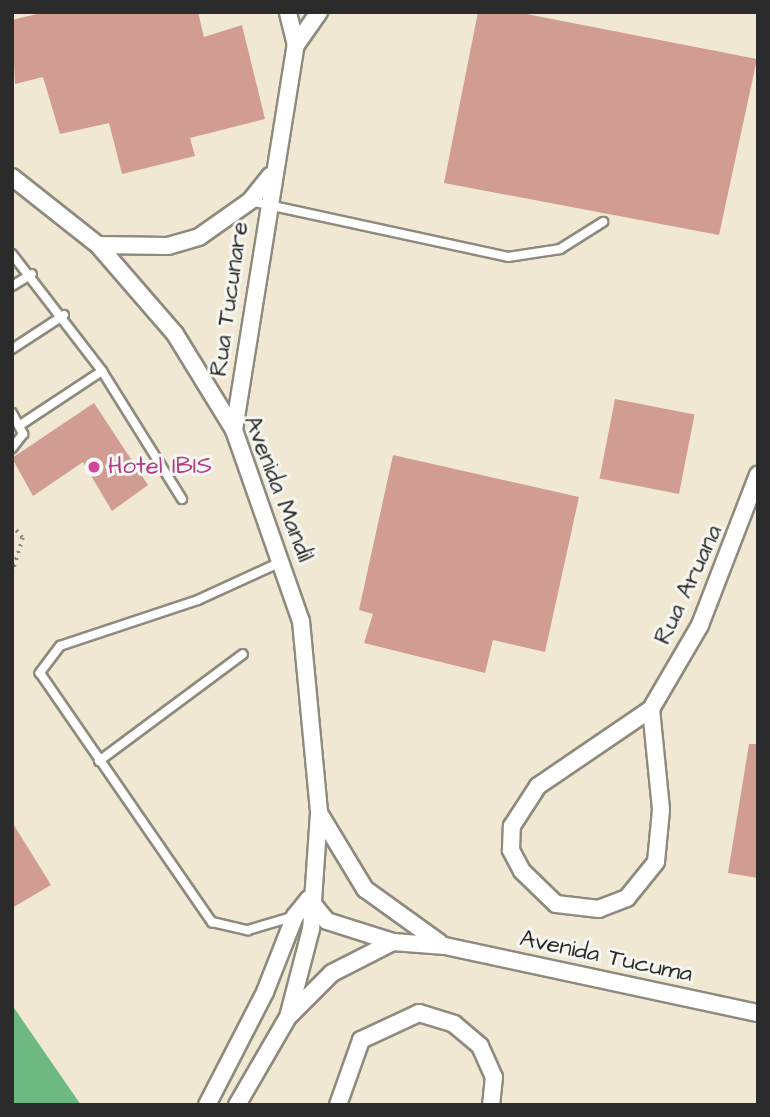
<!DOCTYPE html>
<style>
body{margin:0}
#map{position:relative;width:770px;height:1117px;overflow:hidden;background:#f0e8d2;font-family:"Architects Daughter",sans-serif}
div>[style]{position:absolute}
.forest>*{inset:0;background:#6eb981}
.building>*{inset:0;background:#d19d93;transform-origin:0 0}
.path>*{height:3.5px;margin-top:-1.75px;transform-origin:0;background:repeating-linear-gradient(90deg,#8e8a7e 0 2px,transparent 0 7px)}
.roads{filter:drop-shadow(2px 0 #8e8a7e) drop-shadow(-2px 0 #8e8a7e) drop-shadow(0 2px #8e8a7e) drop-shadow(0 -2px #8e8a7e)}
.service>*{height:8px;margin:-4px;padding:0 4px;transform-origin:4px;border-radius:4px;background:#fff}
.minor>*{height:16px;margin:-8px;padding:0 8px;transform-origin:8px;border-radius:8px;background:#fff}
.dots>*{width:19px;height:19px;translate:-50% -50%;box-sizing:border-box;border:4px solid #f6f6f2;border-radius:50%}
span{translate:-50% -50%;white-space:nowrap;text-align:center;line-height:1.15;-webkit-text-stroke:6px #f6f6f2;paint-order:stroke}
.street-label{font-size:24px;color:#2b2b2b}
.hotel-label{font-size:24px;color:#b23c85}
.left{translate:0 -50%;text-align:left}
.frame{position:absolute;inset:0;border:14px solid #2b2b2b;pointer-events:none}
</style>
<div id="map">
<div class="forest">
<div style="clip-path:polygon(12px 1005px,81px 1105px,12px 1105px)"></div>
</div>
<div class="building">
<div style="clip-path:polygon(45px 12px,198px 12px,204px 37px,242px 25px,265px 119px,190px 138px,195px 156px,122px 174px,109px 123px,60px 134px,43px 77px,15px 84px,12px 20px)"></div>
<div style="clip-path:polygon(478px 12px,516px 12px,757px 59px,719px 235px,444px 183px)"></div>
<div style="left:615px;top:399px;width:81px;height:81px;rotate:11deg"></div>
<div style="clip-path:polygon(94px 403px,148px 485px,112px 511px,83px 462px,33px 496px,12px 458px)"></div>
<div style="clip-path:polygon(393px 455px,579px 497px,545px 652px,493px 640px,485px 673px,364px 643px,373px 614px,359px 610px)"></div>
<div style="clip-path:polygon(749px 744px,758px 744px,758px 878px,728px 873px)"></div>
<div style="clip-path:polygon(12px 822px,51px 885px,12px 908px)"></div>
</div>
<div class="path">
<div style="left:12px;top:525px;width:17px;rotate:50deg"></div>
<div style="left:23px;top:538px;width:37px;rotate:107deg"></div>
</div>
<div class="roads">
<div class="service">
<div style="left:250px;top:201px;width:264px;rotate:12.2deg"></div>
<div style="left:508px;top:257px;width:53px;rotate:-8.7deg"></div>
<div style="left:560px;top:249px;width:51px;rotate:-32.1deg"></div>
<div style="left:12px;top:254px;width:148px;rotate:52.4deg"></div>
<div style="left:102px;top:371px;width:95px;rotate:146.6deg"></div>
<div style="left:12px;top:286px;width:23px;rotate:-31deg"></div>
<div style="left:12px;top:349px;width:62px;rotate:-33.2deg"></div>
<div style="left:102px;top:371px;width:151px;rotate:58deg"></div>
<div style="left:12px;top:413px;width:24px;rotate:62deg"></div>
<div style="left:23px;top:434px;width:18px;rotate:128deg"></div>
<div style="left:283px;top:561px;width:94px;rotate:155.4deg"></div>
<div style="left:198px;top:600px;width:145px;rotate:161.6deg"></div>
<div style="left:60px;top:646px;width:34px;rotate:127deg"></div>
<div style="left:40px;top:673px;width:303px;rotate:55.4deg"></div>
<div style="left:212px;top:922px;width:37px;rotate:13deg"></div>
<div style="left:248px;top:930px;width:49px;rotate:-16.6deg"></div>
<div style="left:99px;top:761px;width:179px;rotate:-36.6deg"></div>
</div>
<div class="minor">
<div style="left:296px;top:45px;width:40px;rotate:-55.1deg"></div>
<div style="left:12px;top:177px;width:110px;rotate:38.3deg"></div>
<div style="left:98px;top:245px;width:118px;rotate:49.1deg"></div>
<div style="left:175px;top:334px;width:113px;rotate:58.4deg"></div>
<div style="left:234px;top:430px;width:202px;rotate:70.7deg"></div>
<div style="left:301px;top:621px;width:193px;rotate:84.6deg"></div>
<div style="left:319px;top:813px;width:116px;rotate:93.9deg"></div>
<div style="left:311px;top:929px;width:91px;rotate:104.6deg"></div>
<div style="left:288px;top:1017px;width:102px;rotate:120.1deg"></div>
<div style="left:98px;top:245px;width:70px;rotate:0.8deg"></div>
<div style="left:168px;top:246px;width:32px;rotate:-16deg"></div>
<div style="left:199px;top:237px;width:62px;rotate:-35.2deg"></div>
<div style="left:250px;top:201px;width:33px;rotate:-51deg"></div>
<div style="left:234px;top:430px;width:390px;rotate:-80.9deg"></div>
<div style="left:296px;top:45px;width:34px;rotate:-104deg"></div>
<div style="left:651px;top:709px;width:101px;rotate:84.3deg"></div>
<div style="left:661px;top:810px;width:52px;rotate:95.5deg"></div>
<div style="left:656px;top:862px;width:46px;rotate:128.9deg"></div>
<div style="left:627px;top:898px;width:30px;rotate:159deg"></div>
<div style="left:599px;top:909px;width:43px;rotate:-173.4deg"></div>
<div style="left:556px;top:904px;width:47px;rotate:-135.9deg"></div>
<div style="left:522px;top:871px;width:24px;rotate:-118deg"></div>
<div style="left:511px;top:850px;width:24px;rotate:-88deg"></div>
<div style="left:512px;top:826px;width:48px;rotate:-57deg"></div>
<div style="left:538px;top:786px;width:137px;rotate:-34.3deg"></div>
<div style="left:651px;top:709px;width:97px;rotate:-59.7deg"></div>
<div style="left:700px;top:625px;width:161px;rotate:-68.9deg"></div>
<div style="left:319px;top:813px;width:89px;rotate:58.8deg"></div>
<div style="left:365px;top:889px;width:92px;rotate:35.8deg"></div>
<div style="left:309px;top:899px;width:28px;rotate:51deg"></div>
<div style="left:327px;top:921px;width:69px;rotate:17.7deg"></div>
<div style="left:393px;top:942px;width:52px;rotate:4.4deg"></div>
<div style="left:445px;top:946px;width:320px;rotate:12.1deg"></div>
<div style="left:290px;top:1015px;width:59px;rotate:-45deg"></div>
<div style="left:332px;top:973px;width:68px;rotate:-26.9deg"></div>
<div style="left:207px;top:1105px;width:127px;rotate:-62.8deg"></div>
<div style="left:265px;top:992px;width:82px;rotate:-68.5deg"></div>
<div style="left:295px;top:916px;width:22px;rotate:-51deg"></div>
<div style="left:338px;top:1105px;width:69px;rotate:-70.5deg"></div>
<div style="left:361px;top:1040px;width:64px;rotate:-25deg"></div>
<div style="left:419px;top:1013px;width:37px;rotate:17deg"></div>
<div style="left:454px;top:1024px;width:34px;rotate:40deg"></div>
<div style="left:480px;top:1046px;width:34px;rotate:66deg"></div>
<div style="left:494px;top:1077px;width:28px;rotate:96deg"></div>
</div>
</div>
<div class="dots">
<div style="left:94px;top:467px;background:#d1479c"></div>
</div>
<div class="street-label">
<span style="left:230px;top:299px;rotate:-82deg">Rua Tucunare</span>
<span style="left:278px;top:489px;rotate:69deg">Avenida Mandil</span>
<span style="left:689px;top:585px;rotate:-65deg">Rua Aruana</span>
<span style="left:606px;top:957px;rotate:12deg">Avenida Tucuma</span>
</div>
<div class="hotel-label">
<span class="left" style="left:108px;top:467px">Hotel IBIS</span>
</div>
<div class="frame"></div>
</div>
